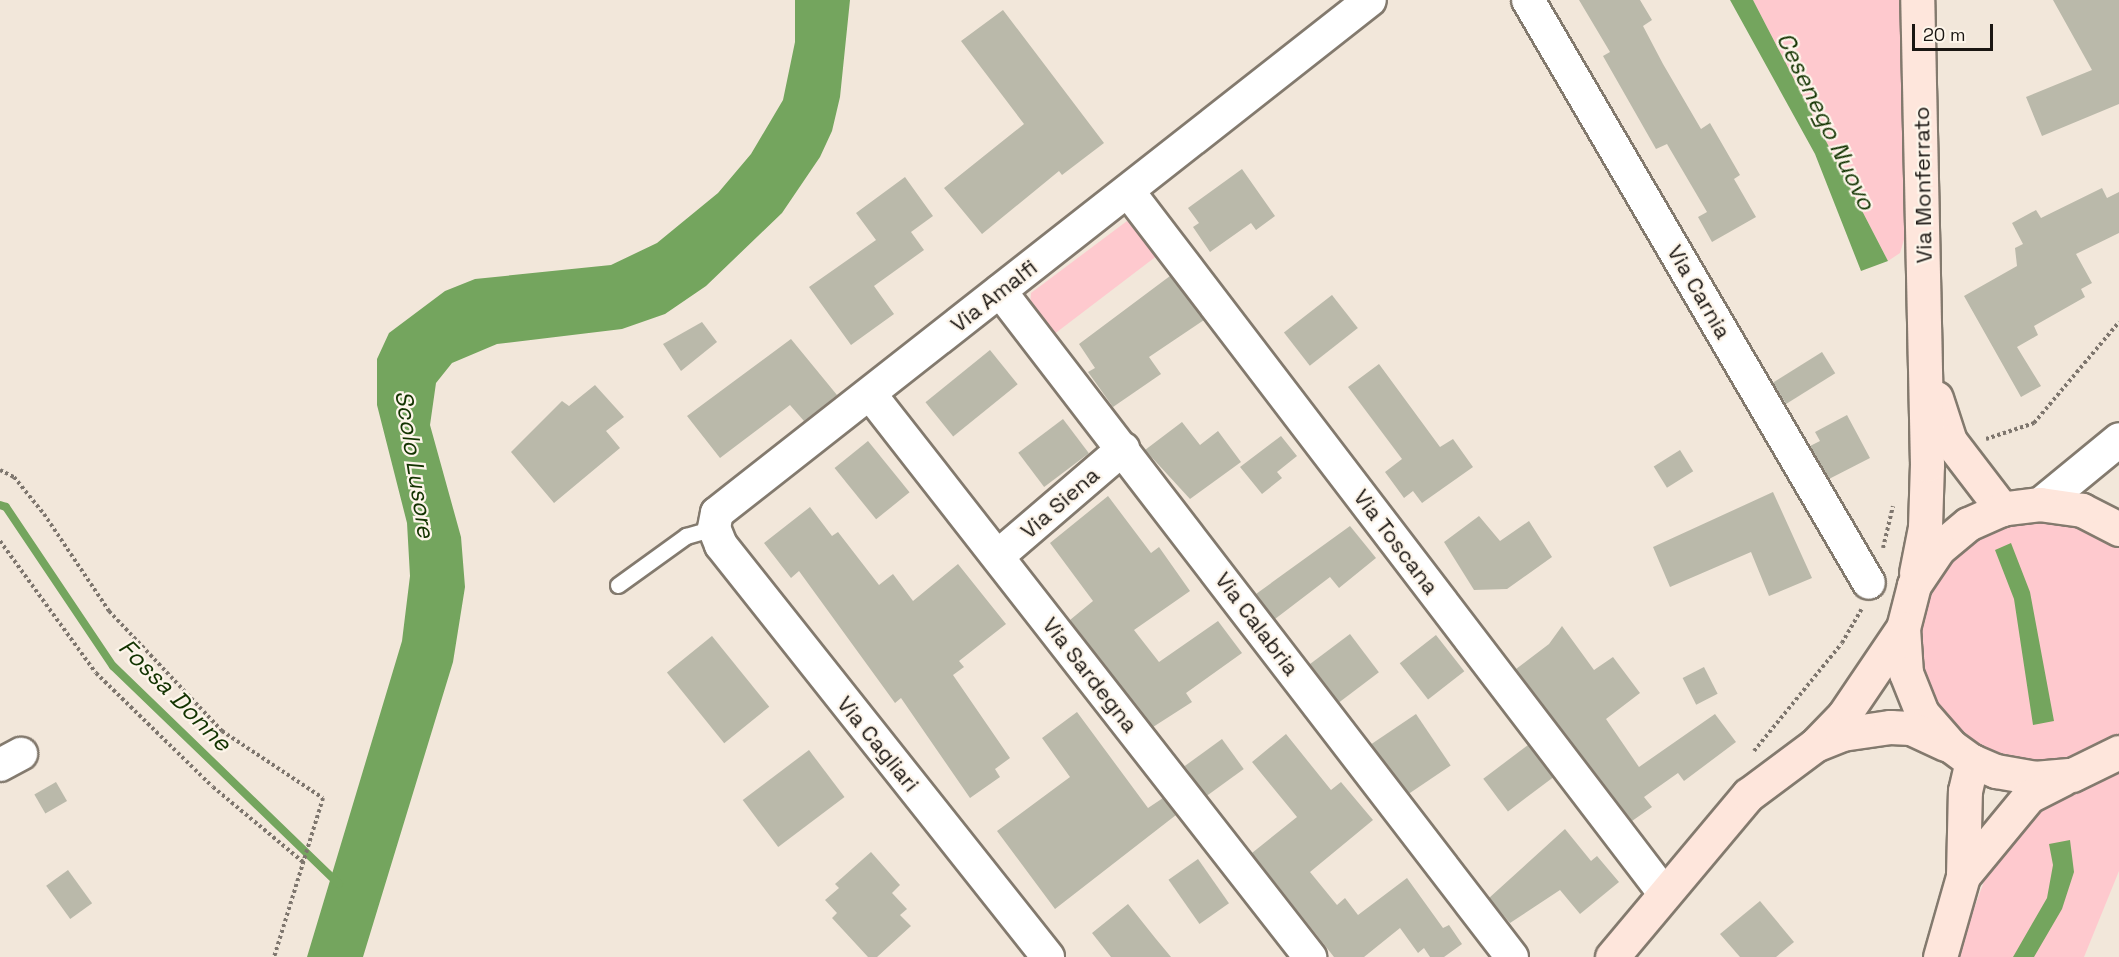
<!DOCTYPE html>
<style>
body{margin:0}
#map{position:relative;width:2119px;height:957px;overflow:hidden;background:#f2e7da;font-family:"Space Grotesk",sans-serif}
div>[style]{position:absolute}
.green>*{inset:0;background:#fec9ce}
.water>*{inset:0;background:#74a55e}
.stream>*{height:8px;margin:-4px;padding:0 4px;transform-origin:4px;border-radius:4px;background:#74a55e}
.building>*{inset:0;background:#bab9aa;transform-origin:0 0}
.path>*{height:4px;margin-top:-2px;transform-origin:0;background:repeating-linear-gradient(90deg,#7e766e 0 3px,transparent 0 6px)}
.roads{filter:drop-shadow(2px 0 #837a6e) drop-shadow(-2px 0 #837a6e) drop-shadow(0 2px #837a6e) drop-shadow(0 -2px #837a6e)}
.service>*{height:15px;margin:-7.5px;padding:0 7.5px;transform-origin:7.5px;border-radius:7.5px;background:#fff}
.minor>*{height:32px;margin:-16px;padding:0 16px;transform-origin:16px;border-radius:16px;background:#fff}
.tertiary>*{height:33px;margin:-16.5px;padding:0 16.5px;transform-origin:16.5px;border-radius:16.5px;background:#fff}
.secondary>*{height:33px;margin:-16.5px;padding:0 16.5px;transform-origin:16.5px;border-radius:16.5px;background:#fee6dc}
span{translate:-50% -50%;white-space:nowrap;text-align:center;line-height:1.15;-webkit-text-stroke:4.5px #fdf5ea;paint-order:stroke}
.street-label{font-size:22px;color:#1a1612}
.water-label{font-size:24px;color:#123300;font-style:italic}
.scale{position:absolute;left:1912px;top:24px;width:81px;height:27px;box-sizing:border-box;border:3px solid #1a1612;border-top:0;padding-left:8px;font-size:18px;line-height:21px;white-space:nowrap;color:#1a1612;-webkit-text-stroke:4px #fdf5ea;paint-order:stroke}
</style>
<div id="map">
<div class="green">
<div style="clip-path:polygon(1753px 0,1902px 0,1911px 216px,1900px 253px,1888px 261px)"></div>
<div style="clip-path:polygon(1127px 221px,1158px 255px,1053px 335px,1030px 306px,1031px 293px)"></div>
<div style="clip-path:polygon(2042px 513px,2108px 533px,2119px 543px,2119px 734px,2081px 756px,2035px 763px,2012px 760px,1970px 742px,1936px 710px,1913px 646px,1928px 579px,1975px 530px)"></div>
<div style="clip-path:polygon(2119px 773px,2119px 871px,2084px 957px,1956px 957px,1992px 860px,2033px 807px)"></div>
</div>
<div class="water">
<div style="clip-path:polygon(795px 0,850px 0,840px 97px,832px 131px,820px 157px,782px 213px,706px 286px,665px 314px,622px 329px,497px 344px,452px 363px,436px 383px,430px 425px,461px 537px,465px 587px,453px 662px,363px 957px,307px 957px,402px 641px,410px 576px,407px 523px,377px 405px,377px 359px,389px 333px,445px 291px,475px 279px,611px 265px,657px 243px,718px 193px,751px 154px,783px 100px,795px 42px)"></div>
<div style="clip-path:polygon(1730px 0,1753px 0,1888px 261px,1861px 271px,1815px 154px)"></div>
<div style="clip-path:polygon(2011px 543px,2030px 592px,2054px 721px,2033px 725px,2014px 599px,1995px 550px)"></div>
<div style="clip-path:polygon(2070px 840px,2074px 872px,2062px 909px,2034px 957px,2013px 957px,2047px 898px,2053px 865px,2049px 844px)"></div>
</div>
<div class="stream">
<div style="left:0;top:505px;width:6px;rotate:18deg"></div>
<div style="left:6px;top:507px;width:192px;rotate:56.1deg"></div>
<div style="left:113px;top:666px;width:314px;rotate:44deg"></div>
</div>
<div class="building">
<div style="clip-path:polygon(1579px 0,1640px 0,1652px 20px,1643px 26px,1663px 64px,1701px 129px,1710px 123px,1740px 175px,1734px 179px,1756px 217px,1712px 242px,1698px 217px,1707px 212px,1667px 144px,1656px 149px,1603px 56px,1610px 52px)"></div>
<div style="clip-path:polygon(2053px 0,2119px 0,2119px 104px,2042px 136px,2026px 97px,2092px 70px)"></div>
<div style="clip-path:polygon(1003px 10px,1104px 143px,1062px 175px,1059px 171px,982px 234px,944px 188px,1024px 124px,961px 41px)"></div>
<div style="clip-path:polygon(1242px 169px,1275px 216px,1256px 230px,1251px 223px,1210px 252px,1193px 227px,1199px 223px,1188px 208px)"></div>
<div style="clip-path:polygon(905px 177px,933px 216px,911px 232px,924px 250px,874px 286px,894px 314px,851px 345px,809px 287px,876px 240px,856px 213px)"></div>
<div style="clip-path:polygon(2102px 188px,2107px 198px,2119px 192px,2119px 233px,2076px 254px,2092px 283px,2081px 289px,2085px 297px,2034px 326px,2038px 335px,2017px 347px,2041px 386px,2021px 397px,1964px 296px,2017px 266px,2015px 248px,2023px 244px,2012px 223px,2036px 210px,2041px 218px)"></div>
<div style="clip-path:polygon(1170px 276px,1204px 320px,1149px 357px,1161px 374px,1113px 407px,1088px 372px,1095px 368px,1079px 344px)"></div>
<div style="left:1332px;top:295px;width:42px;height:61px;rotate:52deg"></div>
<div style="clip-path:polygon(702px 322px,717px 342px,681px 371px,663px 344px)"></div>
<div style="clip-path:polygon(791px 339px,837px 395px,804px 421px,790px 405px,720px 458px,687px 416px)"></div>
<div style="left:990px;top:350px;width:44px;height:83px;rotate:51deg"></div>
<div style="left:1822px;top:352px;width:25px;height:58px;rotate:58deg"></div>
<div style="clip-path:polygon(1379px 364px,1440px 447px,1453px 439px,1473px 467px,1422px 503px,1413px 491px,1404px 498px,1385px 472px,1402px 459px,1348px 387px)"></div>
<div style="clip-path:polygon(595px 385px,624px 417px,606px 431px,620px 448px,554px 503px,511px 452px,562px 401px,569px 406px)"></div>
<div style="clip-path:polygon(1847px 415px,1870px 458px,1829px 479px,1810px 446px,1820px 441px,1815px 432px)"></div>
<div style="left:1063px;top:419px;width:43px;height:56px;rotate:53deg"></div>
<div style="clip-path:polygon(1182px 422px,1200px 445px,1218px 431px,1241px 462px,1190px 499px,1145px 450px)"></div>
<div style="clip-path:polygon(1281px 436px,1297px 456px,1277px 472px,1282px 478px,1262px 494px,1240px 467px)"></div>
<div style="left:868px;top:441px;width:66px;height:43px;rotate:51deg"></div>
<div style="left:1680px;top:450px;width:25px;height:31px;rotate:58deg"></div>
<div style="clip-path:polygon(1773px 492px,1812px 578px,1769px 596px,1751px 552px,1670px 587px,1653px 547px)"></div>
<div style="clip-path:polygon(1108px 496px,1151px 553px,1159px 547px,1190px 591px,1134px 630px,1159px 662px,1218px 621px,1242px 653px,1186px 693px,1192px 702px,1153px 727px,1070px 620px,1093px 601px,1050px 543px)"></div>
<div style="clip-path:polygon(810px 507px,832px 536px,838px 532px,879px 585px,893px 574px,913px 601px,958px 564px,1006px 624px,959px 661px,964px 667px,953px 675px,1010px 758px,995px 769px,1000px 777px,970px 798px,901px 698px,895px 703px,799px 571px,791px 578px,764px 543px)"></div>
<div style="clip-path:polygon(1479px 516px,1500px 541px,1529px 521px,1552px 557px,1507px 589px,1474px 590px,1444px 542px)"></div>
<div style="clip-path:polygon(1350px 526px,1376px 558px,1339px 588px,1330px 577px,1275px 619px,1256px 594px)"></div>
<div style="clip-path:polygon(1562px 626px,1594px 670px,1613px 657px,1640px 693px,1606px 719px,1639px 767px,1715px 714px,1736px 742px,1684px 781px,1678px 773px,1644px 797px,1652px 807px,1632px 821px,1516px 669px,1549px 644px)"></div>
<div style="left:1350px;top:634px;width:48px;height:50px;rotate:53deg"></div>
<div style="left:1436px;top:635px;width:46px;height:46px;rotate:52deg"></div>
<div style="left:712px;top:636px;width:91px;height:58px;rotate:51deg"></div>
<div style="left:1704px;top:667px;width:30px;height:24px;rotate:63deg"></div>
<div style="clip-path:polygon(1077px 712px,1148px 808px,1163px 798px,1176px 815px,1055px 909px,997px 831px,1070px 777px,1042px 738px)"></div>
<div style="left:1416px;top:714px;width:62px;height:55px;rotate:56deg"></div>
<div style="clip-path:polygon(1286px 734px,1331px 790px,1341px 782px,1373px 820px,1310px 872px,1337px 905px,1345px 898px,1358px 915px,1407px 878px,1443px 928px,1449px 925px,1462px 944px,1444px 957px,1430px 957px,1424px 948px,1418px 953px,1400px 928px,1364px 957px,1334px 957px,1252px 853px,1297px 817px,1252px 762px)"></div>
<div style="left:1222px;top:739px;width:37px;height:46px;rotate:54deg"></div>
<div style="left:1528px;top:745px;width:41px;height:56px;rotate:53deg"></div>
<div style="left:809px;top:750px;width:59px;height:83px;rotate:53deg"></div>
<div style="left:56px;top:782px;width:22px;height:25px;rotate:60deg"></div>
<div style="clip-path:polygon(1565px 829px,1591px 861px,1597px 856px,1619px 882px,1580px 914px,1560px 890px,1510px 923px,1489px 898px)"></div>
<div style="clip-path:polygon(871px 852px,900px 885px,892px 893px,907px 909px,900px 915px,911px 926px,877px 957px,868px 957px,832px 918px,837px 913px,825px 900px,839px 888px,835px 884px)"></div>
<div style="left:1198px;top:859px;width:54px;height:36px;rotate:55deg"></div>
<div style="left:68px;top:870px;width:41px;height:27px;rotate:54deg"></div>
<div style="clip-path:polygon(1760px 901px,1794px 942px,1776px 957px,1740px 957px,1720px 934px)"></div>
<div style="clip-path:polygon(1128px 904px,1156px 939px,1171px 957px,1111px 957px,1092px 933px)"></div>
</div>
<div class="path">
<div style="left:1986px;top:439px;width:51px;rotate:-18.4deg"></div>
<div style="left:2034px;top:423px;width:132px;rotate:-49.9deg"></div>
<div style="left:0;top:470px;width:16px;rotate:27deg"></div>
<div style="left:14px;top:477px;width:48px;rotate:51deg"></div>
<div style="left:44px;top:514px;width:117px;rotate:56.2deg"></div>
<div style="left:109px;top:611px;width:165px;rotate:46.7deg"></div>
<div style="left:222px;top:731px;width:121px;rotate:33.6deg"></div>
<div style="left:323px;top:798px;width:166px;rotate:107.1deg"></div>
<div style="left:0;top:541px;width:163px;rotate:54deg"></div>
<div style="left:96px;top:673px;width:163px;rotate:44.3deg"></div>
<div style="left:213px;top:787px;width:117px;rotate:39.8deg"></div>
<div style="left:1883px;top:548px;width:43px;rotate:-76.6deg"></div>
<div style="left:1754px;top:751px;width:139px;rotate:-50.8deg"></div>
<div style="left:1842px;top:643px;width:39px;rotate:-60deg"></div>
</div>
<div class="roads">
<div class="service">
<div style="left:618px;top:585px;width:84px;rotate:-35.8deg"></div>
<div style="left:686px;top:536px;width:29px;rotate:-16deg"></div>
</div>
<div class="minor">
<div style="left:1528px;top:0;width:675px;rotate:59.68deg"></div>
<div style="left:1128px;top:191px;width:883px;rotate:52.64deg"></div>
<div style="left:1000px;top:291px;width:840px;rotate:52.45deg"></div>
<div style="left:870px;top:394px;width:715px;rotate:51.99deg"></div>
<div style="left:998px;top:556px;width:165px;rotate:-40.6deg"></div>
<div style="left:0;top:765px;width:24px;rotate:-28deg"></div>
<div style="left:1048px;top:957px;width:526px;rotate:-128.44deg"></div>
<div style="left:721px;top:545px;width:18px;rotate:-112deg"></div>
<div style="left:714px;top:528px;width:15px;rotate:-79deg"></div>
<div style="left:717px;top:513px;width:830px;rotate:-38.15deg"></div>
</div>
<div class="tertiary">
<div style="left:2040px;top:504px;width:102px;rotate:-39.4deg"></div>
</div>
<div class="secondary">
<div style="left:1936px;top:398px;width:45px;rotate:72deg"></div>
<div style="left:1950px;top:441px;width:86px;rotate:52.6deg"></div>
<div style="left:2119px;top:529px;width:42px;rotate:-152.8deg"></div>
<div style="left:2082px;top:510px;width:42px;rotate:-171.9deg"></div>
<div style="left:2040px;top:504px;width:38px;rotate:173deg"></div>
<div style="left:2002px;top:509px;width:37px;rotate:156deg"></div>
<div style="left:1968px;top:524px;width:38px;rotate:140deg"></div>
<div style="left:1939px;top:548px;width:45px;rotate:124deg"></div>
<div style="left:1914px;top:585px;width:44px;rotate:104.3deg"></div>
<div style="left:1903px;top:628px;width:45px;rotate:86.2deg"></div>
<div style="left:1906px;top:673px;width:43px;rotate:68.2deg"></div>
<div style="left:1922px;top:713px;width:44px;rotate:48.7deg"></div>
<div style="left:1951px;top:746px;width:26px;rotate:36deg"></div>
<div style="left:1972px;top:761px;width:26px;rotate:23deg"></div>
<div style="left:1996px;top:771px;width:39px;rotate:10deg"></div>
<div style="left:2034px;top:778px;width:38px;rotate:-5deg"></div>
<div style="left:2072px;top:775px;width:52px;rotate:-26.1deg"></div>
<div style="left:1916px;top:573px;width:47px;rotate:-78.9deg"></div>
<div style="left:1925px;top:527px;width:62px;rotate:-88.2deg"></div>
<div style="left:1927px;top:465px;width:465px;rotate:-91.2deg"></div>
<div style="left:1818px;top:742px;width:37px;rotate:-46deg"></div>
<div style="left:1844px;top:715px;width:105px;rotate:-55.9deg"></div>
<div style="left:1963px;top:876px;width:104px;rotate:-50.5deg"></div>
<div style="left:2029px;top:796px;width:38px;rotate:-27deg"></div>
<div style="left:1612px;top:957px;width:212px;rotate:-50deg"></div>
<div style="left:1748px;top:795px;width:84px;rotate:-36.7deg"></div>
<div style="left:1815px;top:745px;width:29px;rotate:-22deg"></div>
<div style="left:1842px;top:734px;width:49px;rotate:-8.3deg"></div>
<div style="left:1890px;top:727px;width:21px;rotate:3deg"></div>
<div style="left:1911px;top:728px;width:38px;rotate:25deg"></div>
<div style="left:1940px;top:957px;width:84px;rotate:-74.1deg"></div>
<div style="left:1963px;top:876px;width:85px;rotate:-88.7deg"></div>
<div style="left:1965px;top:791px;width:31px;rotate:-77deg"></div>
</div>
</div>
<div class="street-label">
<span style="left:1923px;top:185px;rotate:-91deg">Via Monferrato</span>
<span style="left:1699px;top:292px;rotate:60deg">Via Carnia</span>
<span style="left:994px;top:296px;rotate:-38deg">Via Amalfi</span>
<span style="left:1060px;top:503px;rotate:-41deg">Via Siena</span>
<span style="left:1396px;top:542px;rotate:53deg">Via Toscana</span>
<span style="left:1257px;top:624px;rotate:53deg">Via Calabria</span>
<span style="left:1090px;top:675px;rotate:52deg">Via Sardegna</span>
<span style="left:878px;top:744px;rotate:51deg">Via Cagliari</span>
</div>
<div class="water-label">
<span style="left:1826px;top:121px;rotate:64deg">Cesenego Nuovo</span>
<span style="left:415px;top:464px;rotate:81deg">Scolo Lusore</span>
<span style="left:175px;top:695px;rotate:45deg">Fossa Donne</span>
</div>
<div class="scale">20 m</div>
</div>
